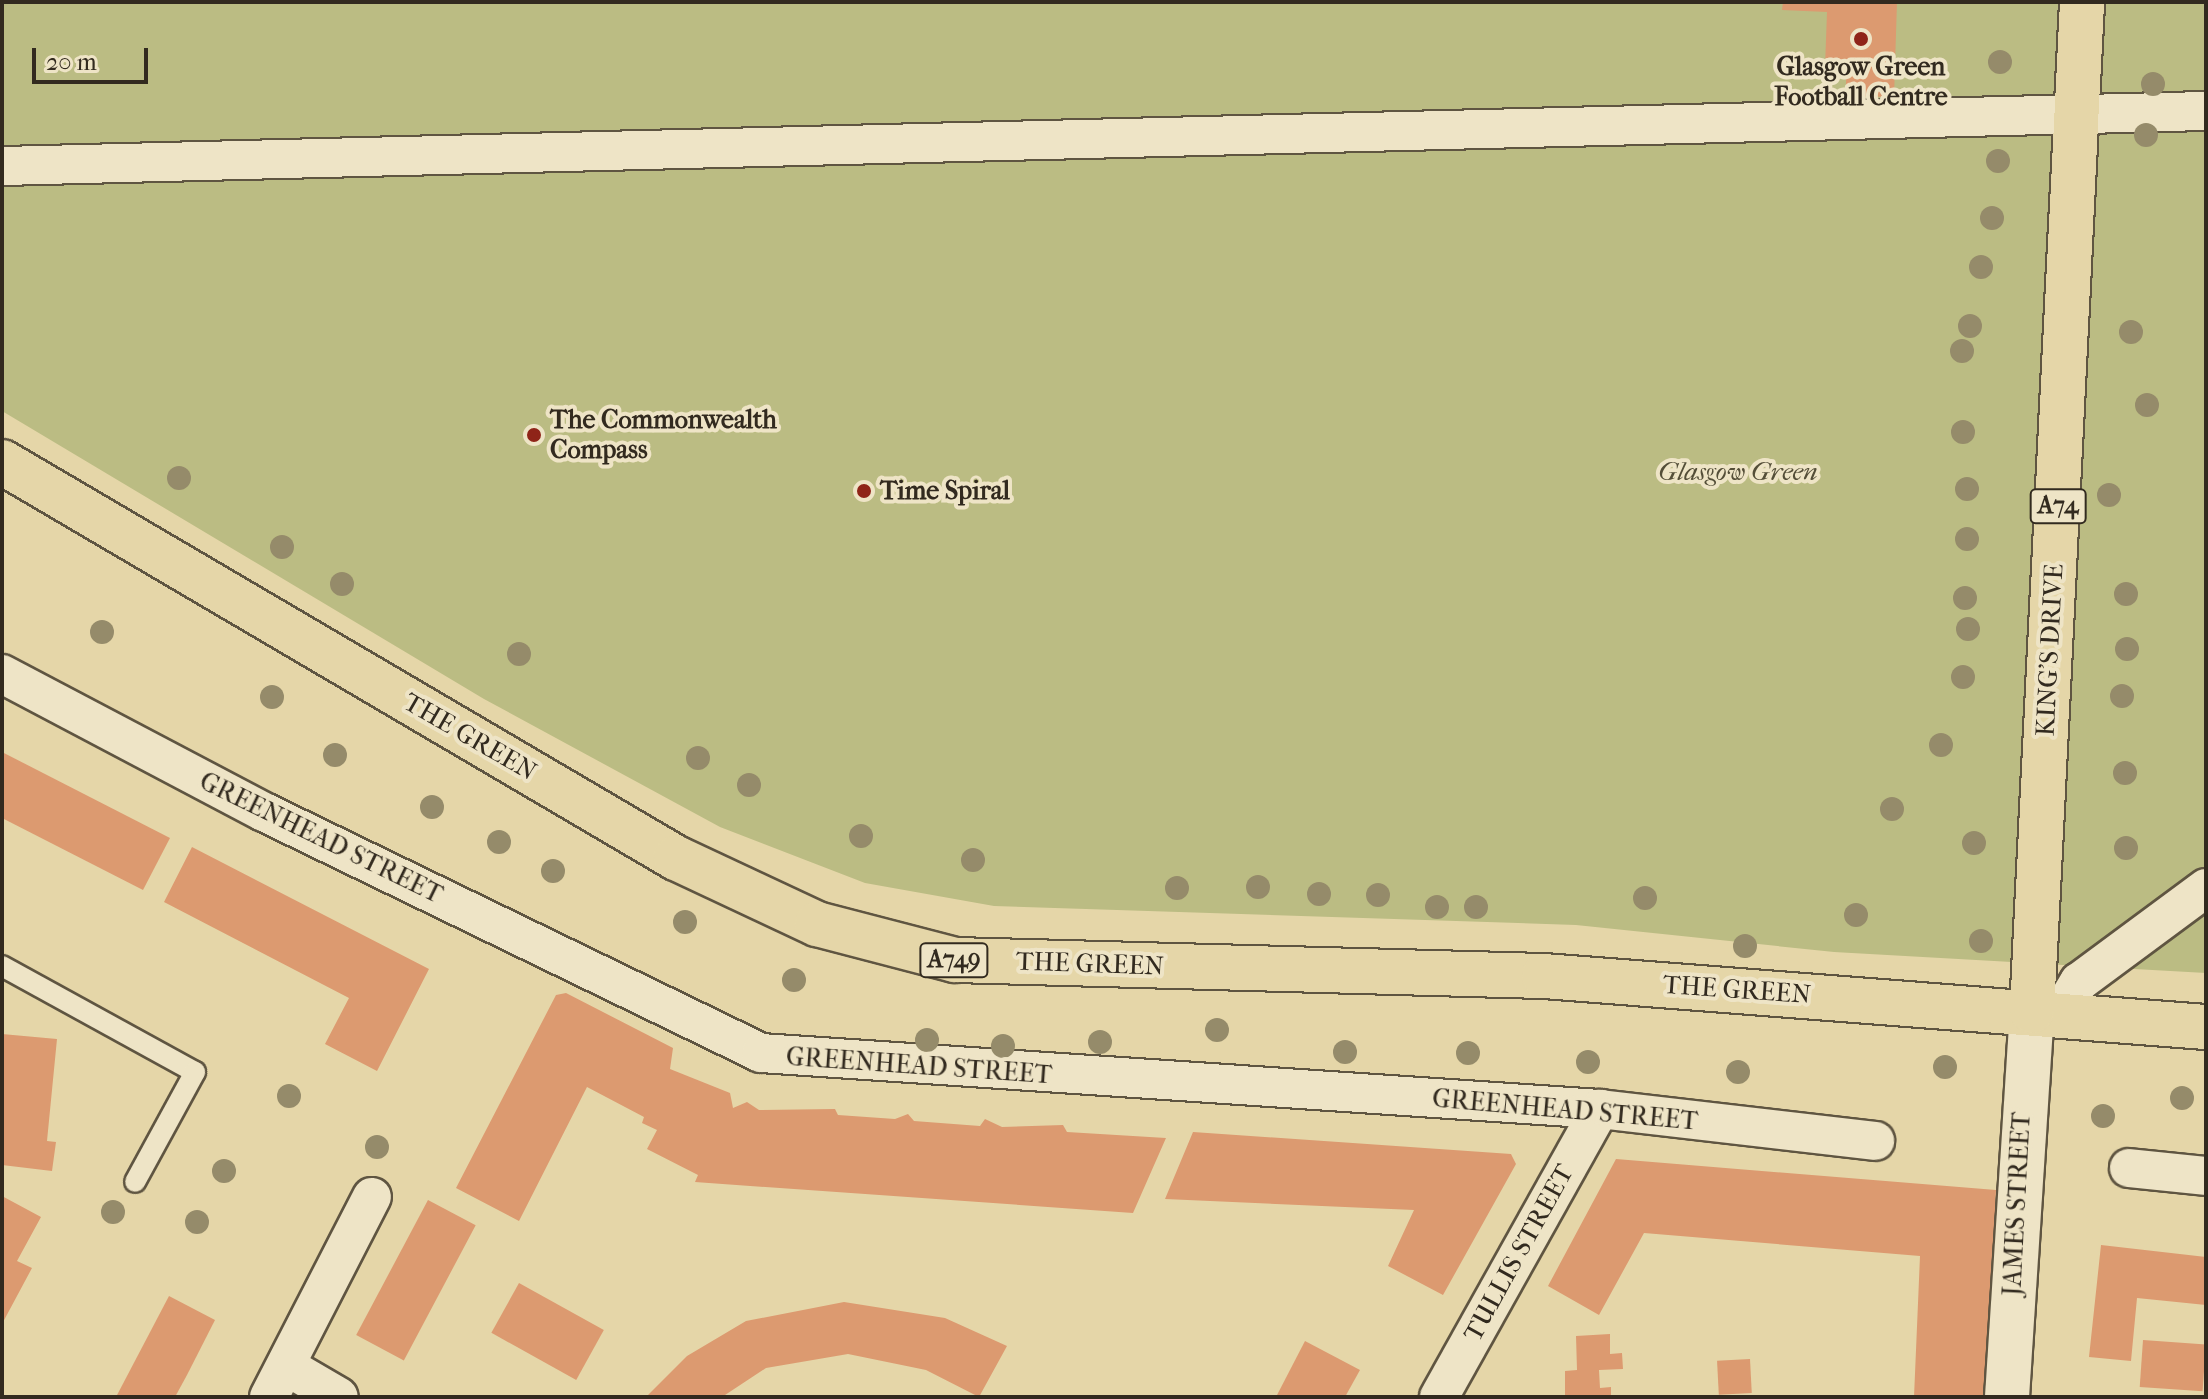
<!DOCTYPE html>
<style>
body{margin:0}
#map{position:relative;width:2208px;height:1399px;overflow:hidden;background:#e5d6a8;font-family:"IM FELL French Canon",serif}
div>[style]{position:absolute}
.green>*{inset:0;background:#bbbc83}
.building>*{inset:0;background:#dc9a70;transform-origin:0 0}
.roads{filter:drop-shadow(2px 0 #5f5541) drop-shadow(-2px 0 #5f5541) drop-shadow(0 2px #5f5541) drop-shadow(0 -2px #5f5541)}
.lane>*{height:20px;margin:-10px;padding:0 10px;transform-origin:10px;border-radius:10px;background:#eee4c6}
.street>*{height:38px;margin:-19px;padding:0 19px;transform-origin:19px;border-radius:19px;background:#eee4c6}
.secondary>*{height:44px;margin:-22px;padding:0 22px;transform-origin:22px;border-radius:22px;background:#eee4c6}
.primary>*{height:44px;margin:-22px;padding:0 22px;transform-origin:22px;border-radius:22px;background:#e5d6a8}
.trees>*{width:24px;height:24px;margin:-12px;border-radius:50%;background:#958b6a}
.dots>*{width:22px;height:22px;translate:-50% -50%;box-sizing:border-box;border:4px solid #eee4c6;border-radius:50%}
span{translate:-50% -50%;white-space:nowrap;text-align:center;line-height:1.15;-webkit-text-stroke:8px #eee4c6;paint-order:stroke}
.shield-label span{padding:2px 6px;background:#eee4c6;border:2px solid;border-radius:6px;-webkit-text-stroke-width:0}
.shield-label{font-size:24px;color:#322a1f;font-weight:700}
.poi-label{font-size:26px;color:#322a1f;font-weight:700}
.left{translate:0 -50%;text-align:left}
.park-label{font-size:26px;color:#544e38;font-style:italic}
.street-label{font-size:26px;color:#322a1f}
.frame{position:absolute;inset:0;border:4px solid #322a1f;pointer-events:none}
.scale{position:absolute;left:32px;top:48px;width:116px;height:36px;box-sizing:border-box;border:4px solid #322a1f;border-top:0;padding-left:10px;font-size:24px;line-height:28px;white-space:nowrap;color:#322a1f;-webkit-text-stroke:6px #eee4c6;paint-order:stroke}
</style>
<div id="map">
<div class="green">
<div style="clip-path:polygon(2px 2px,2206px 2px,2206px 973px,1834px 952px,1576px 925px,994px 906px,865px 883px,720px 827px,484px 699px,2px 411px)"></div>
</div>
<div class="building">
<div style="clip-path:polygon(1783px 2px,1897px 2px,1894px 97px,1846px 96px,1846px 67px,1825px 67px,1827px 12px,1782px 10px)"></div>
<div style="clip-path:polygon(2px 752px,170px 838px,143px 890px,2px 818px)"></div>
<div style="clip-path:polygon(192px 847px,429px 969px,377px 1071px,325px 1044px,349px 998px,164px 902px)"></div>
<div style="clip-path:polygon(566px 993px,673px 1048px,670px 1069px,730px 1093px,733px 1108px,747px 1102px,759px 1110px,835px 1109px,838px 1115px,895px 1119px,908px 1114px,914px 1121px,980px 1126px,985px 1119px,1002px 1127px,1063px 1125px,1067px 1132px,1166px 1138px,1133px 1213px,695px 1182px,698px 1175px,647px 1149px,657px 1130px,642px 1123px,644px 1117px,587px 1087px,519px 1221px,456px 1188px,556px 995px)"></div>
<div style="clip-path:polygon(2px 1034px,57px 1039px,47px 1141px,56px 1142px,52px 1171px,2px 1165px)"></div>
<div style="clip-path:polygon(1193px 1132px,1511px 1154px,1516px 1164px,1443px 1295px,1388px 1266px,1414px 1210px,1165px 1199px)"></div>
<div style="clip-path:polygon(1616px 1159px,1996px 1190px,1987px 1397px,1914px 1397px,1920px 1256px,1644px 1233px,1599px 1315px,1548px 1286px)"></div>
<div style="clip-path:polygon(2px 1196px,41px 1217px,17px 1261px,32px 1268px,2px 1324px)"></div>
<div style="left:428px;top:1200px;width:54px;height:153px;rotate:28deg"></div>
<div style="clip-path:polygon(2101px 1245px,2206px 1257px,2206px 1305px,2137px 1298px,2131px 1361px,2089px 1357px)"></div>
<div style="left:519px;top:1283px;width:97px;height:57px;rotate:29deg"></div>
<div style="clip-path:polygon(169px 1296px,215px 1320px,187px 1375px,175px 1397px,116px 1397px)"></div>
<div style="clip-path:polygon(844px 1302px,945px 1318px,1007px 1346px,979px 1397px,926px 1370px,848px 1354px,766px 1368px,722px 1397px,646px 1397px,687px 1356px,746px 1321px)"></div>
<div style="clip-path:polygon(1610px 1334px,1610px 1354px,1622px 1353px,1623px 1369px,1599px 1370px,1600px 1388px,1611px 1387px,1611px 1397px,1565px 1397px,1565px 1371px,1577px 1370px,1576px 1336px)"></div>
<div style="left:2143px;top:1340px;width:63px;height:47px;rotate:4deg"></div>
<div style="clip-path:polygon(1305px 1341px,1360px 1370px,1345px 1397px,1276px 1397px)"></div>
<div style="left:1750px;top:1359px;width:34px;height:33px;rotate:87deg"></div>
</div>
<div class="roads">
<div class="lane">
<div style="left:2px;top:966px;width:220px;rotate:28.8deg"></div>
<div style="left:195px;top:1072px;width:125px;rotate:118.6deg"></div>
</div>
<div class="street">
<div style="left:2px;top:166px;width:2205px;rotate:-1.43deg"></div>
<div style="left:2px;top:674px;width:296px;rotate:27.8deg"></div>
<div style="left:264px;top:812px;width:552px;rotate:25.87deg"></div>
<div style="left:761px;top:1053px;width:841px;rotate:3.82deg"></div>
<div style="left:1600px;top:1109px;width:277px;rotate:6.6deg"></div>
<div style="left:2059px;top:1015px;width:39px;rotate:-59deg"></div>
<div style="left:2079px;top:982px;width:158px;rotate:-36.5deg"></div>
<div style="left:2129px;top:1168px;width:77px;rotate:5.9deg"></div>
<div style="left:286px;top:1366px;width:61px;rotate:30.3deg"></div>
<div style="left:269px;top:1397px;width:225px;rotate:-62.8deg"></div>
<div style="left:1439px;top:1397px;width:330px;rotate:-60.8deg"></div>
</div>
<div class="secondary">
<div style="left:2007px;top:1397px;width:387px;rotate:-86.3deg"></div>
</div>
<div class="primary">
<div style="left:2px;top:462px;width:782px;rotate:30.44deg"></div>
<div style="left:676px;top:858px;width:156px;rotate:25.1deg"></div>
<div style="left:817px;top:924px;width:143px;rotate:14.6deg"></div>
<div style="left:955px;top:960px;width:589px;rotate:1.56deg"></div>
<div style="left:1544px;top:976px;width:664px;rotate:4.41deg"></div>
<div style="left:2032px;top:1011px;width:1010px;rotate:-87.16deg"></div>
</div>
</div>
<div class="trees">
<div style="left:2000px;top:62px"></div>
<div style="left:2153px;top:84px"></div>
<div style="left:2146px;top:135px"></div>
<div style="left:1998px;top:161px"></div>
<div style="left:1992px;top:218px"></div>
<div style="left:1981px;top:267px"></div>
<div style="left:1970px;top:326px"></div>
<div style="left:2131px;top:332px"></div>
<div style="left:1962px;top:351px"></div>
<div style="left:2147px;top:405px"></div>
<div style="left:1963px;top:432px"></div>
<div style="left:179px;top:478px"></div>
<div style="left:1967px;top:489px"></div>
<div style="left:2109px;top:495px"></div>
<div style="left:1967px;top:539px"></div>
<div style="left:282px;top:547px"></div>
<div style="left:342px;top:584px"></div>
<div style="left:2126px;top:594px"></div>
<div style="left:1965px;top:598px"></div>
<div style="left:1968px;top:629px"></div>
<div style="left:102px;top:632px"></div>
<div style="left:2127px;top:649px"></div>
<div style="left:519px;top:654px"></div>
<div style="left:1963px;top:677px"></div>
<div style="left:2122px;top:696px"></div>
<div style="left:272px;top:697px"></div>
<div style="left:1941px;top:745px"></div>
<div style="left:335px;top:755px"></div>
<div style="left:698px;top:758px"></div>
<div style="left:2125px;top:773px"></div>
<div style="left:749px;top:785px"></div>
<div style="left:432px;top:807px"></div>
<div style="left:1892px;top:809px"></div>
<div style="left:861px;top:836px"></div>
<div style="left:499px;top:842px"></div>
<div style="left:1974px;top:843px"></div>
<div style="left:2126px;top:848px"></div>
<div style="left:973px;top:860px"></div>
<div style="left:553px;top:871px"></div>
<div style="left:1258px;top:887px"></div>
<div style="left:1177px;top:888px"></div>
<div style="left:1319px;top:894px"></div>
<div style="left:1378px;top:895px"></div>
<div style="left:1645px;top:898px"></div>
<div style="left:1437px;top:907px"></div>
<div style="left:1476px;top:907px"></div>
<div style="left:1856px;top:915px"></div>
<div style="left:685px;top:922px"></div>
<div style="left:1981px;top:941px"></div>
<div style="left:1745px;top:946px"></div>
<div style="left:794px;top:980px"></div>
<div style="left:1217px;top:1030px"></div>
<div style="left:927px;top:1040px"></div>
<div style="left:1100px;top:1042px"></div>
<div style="left:1003px;top:1046px"></div>
<div style="left:1345px;top:1052px"></div>
<div style="left:1468px;top:1053px"></div>
<div style="left:1588px;top:1062px"></div>
<div style="left:1945px;top:1067px"></div>
<div style="left:1738px;top:1072px"></div>
<div style="left:289px;top:1096px"></div>
<div style="left:2182px;top:1098px"></div>
<div style="left:2103px;top:1116px"></div>
<div style="left:377px;top:1147px"></div>
<div style="left:224px;top:1171px"></div>
<div style="left:113px;top:1212px"></div>
<div style="left:197px;top:1222px"></div>
</div>
<div class="dots">
<div style="left:1861px;top:39px;background:#8f2418"></div>
<div style="left:534px;top:435px;background:#8f2418"></div>
<div style="left:864px;top:491px;background:#8f2418"></div>
</div>
<div class="shield-label">
<span style="left:2058px;top:506px">A74</span>
<span style="left:954px;top:960px">A749</span>
</div>
<div class="poi-label">
<span style="left:1861px;top:82px">Glasgow Green<br>Football Centre</span>
<span class="left" style="left:550px;top:435px">The Commonwealth<br>Compass</span>
<span class="left" style="left:880px;top:491px">Time Spiral</span>
</div>
<div class="park-label">
<span style="left:1738px;top:472px">Glasgow Green</span>
</div>
<div class="street-label">
<span style="left:2050px;top:650px;rotate:-87deg">KING'S DRIVE</span>
<span style="left:470px;top:737px;rotate:30deg">THE GREEN</span>
<span style="left:321px;top:838px;rotate:26deg">GREENHEAD STREET</span>
<span style="left:1090px;top:964px;rotate:2deg">THE GREEN</span>
<span style="left:1737px;top:990px;rotate:4deg">THE GREEN</span>
<span style="left:919px;top:1066px;rotate:4deg">GREENHEAD STREET</span>
<span style="left:1565px;top:1110px;rotate:5deg">GREENHEAD STREET</span>
<span style="left:2017px;top:1204px;rotate:-87deg">JAMES STREET</span>
<span style="left:1519px;top:1253px;rotate:-61deg">TULLIS STREET</span>
</div>
<div class="frame"></div>
<div class="scale">20 m</div>
</div>
